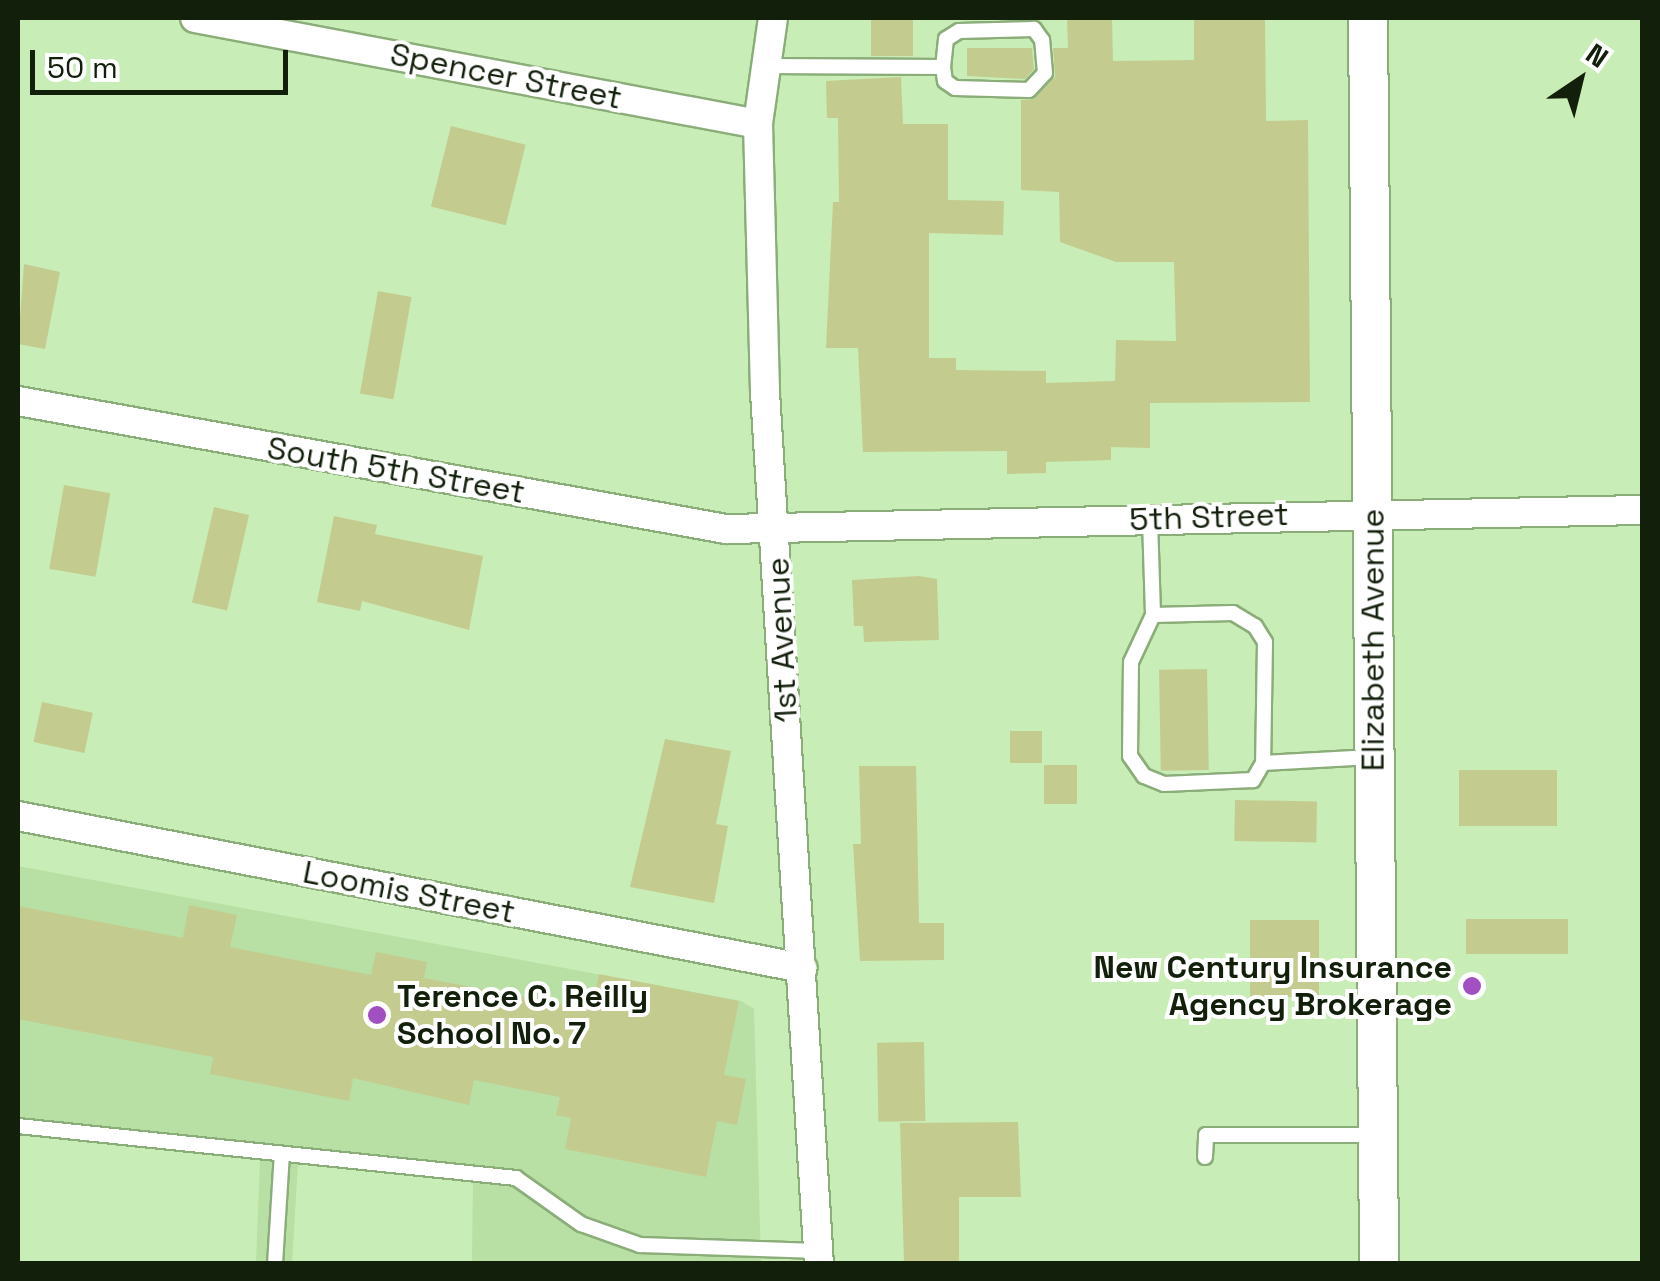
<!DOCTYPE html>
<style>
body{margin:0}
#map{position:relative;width:1660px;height:1281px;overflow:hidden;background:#c9edb6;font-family:"Space Grotesk",sans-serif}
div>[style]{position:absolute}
.built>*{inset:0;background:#b8dfa4}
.building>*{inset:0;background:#c3cc8e;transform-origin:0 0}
.roads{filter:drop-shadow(2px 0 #8bad79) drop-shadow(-2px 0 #8bad79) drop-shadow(0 2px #8bad79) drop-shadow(0 -2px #8bad79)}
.lane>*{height:14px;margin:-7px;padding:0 7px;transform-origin:7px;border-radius:7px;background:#fff}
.street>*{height:28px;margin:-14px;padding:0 14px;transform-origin:14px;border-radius:14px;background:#fff}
.secondary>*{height:38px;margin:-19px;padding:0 19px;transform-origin:19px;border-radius:19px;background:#fff}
.dots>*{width:28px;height:28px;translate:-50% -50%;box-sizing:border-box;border:5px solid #fff;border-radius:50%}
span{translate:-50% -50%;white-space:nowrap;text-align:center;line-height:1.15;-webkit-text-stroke:8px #fff;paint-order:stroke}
.street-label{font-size:32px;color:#121f0b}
.poi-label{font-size:32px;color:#121f0b;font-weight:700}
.right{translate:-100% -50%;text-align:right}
.left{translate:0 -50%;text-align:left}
.frame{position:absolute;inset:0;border:20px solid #121f0b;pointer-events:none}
.north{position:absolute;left:1530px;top:30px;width:100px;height:100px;-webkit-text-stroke:8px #fff;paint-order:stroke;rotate:35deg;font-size:28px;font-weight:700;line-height:40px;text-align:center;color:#121f0b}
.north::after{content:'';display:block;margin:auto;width:35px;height:45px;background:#121f0b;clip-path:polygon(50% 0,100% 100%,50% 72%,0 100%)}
.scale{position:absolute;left:30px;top:50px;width:258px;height:45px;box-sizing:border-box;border:5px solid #121f0b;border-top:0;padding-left:12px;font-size:30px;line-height:35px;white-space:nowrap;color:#121f0b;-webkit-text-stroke:8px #fff;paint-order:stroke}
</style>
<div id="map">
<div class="built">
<div style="clip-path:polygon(18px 866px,741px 1001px,754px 1009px,761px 1263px,472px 1263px,473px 1178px,298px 1164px,292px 1263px,256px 1263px,260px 1160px,18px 1133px)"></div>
</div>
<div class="building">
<div style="left:871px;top:18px;width:42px;height:38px"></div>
<div style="clip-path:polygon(1067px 18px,1112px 18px,1113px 61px,1194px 60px,1194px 18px,1265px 18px,1266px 121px,1308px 120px,1310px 402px,1150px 403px,1150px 448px,1111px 447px,1111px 460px,1046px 462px,1046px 473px,1007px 474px,1007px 451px,863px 452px,858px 348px,826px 348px,833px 202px,839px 202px,838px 118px,827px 118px,826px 81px,901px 77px,903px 124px,948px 124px,948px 200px,1004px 201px,1003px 235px,929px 233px,929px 358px,956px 358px,956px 370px,1046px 371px,1046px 383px,1115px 381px,1116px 340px,1176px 341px,1174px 262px,1116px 262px,1060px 242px,1059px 192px,1021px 190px,1021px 100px,1034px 99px,1055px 77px,1053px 48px,1068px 48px)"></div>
<div style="clip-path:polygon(967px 48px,1032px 48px,1034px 69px,1025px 79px,967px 76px)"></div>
<div style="left:451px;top:126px;width:77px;height:83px;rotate:14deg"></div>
<div style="clip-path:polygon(24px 264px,60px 272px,45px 349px,18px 344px)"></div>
<div style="left:378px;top:291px;width:34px;height:104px;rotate:10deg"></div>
<div style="left:64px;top:485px;width:47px;height:85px;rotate:10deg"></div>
<div style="left:214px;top:507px;width:36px;height:98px;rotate:13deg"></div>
<div style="clip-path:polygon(334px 516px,377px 525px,375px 534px,483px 556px,469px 630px,362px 601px,360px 611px,317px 602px)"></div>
<div style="clip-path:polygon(919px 576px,937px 579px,939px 640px,864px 642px,863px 626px,854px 626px,852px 580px)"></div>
<div style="left:1207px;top:669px;width:101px;height:48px;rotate:89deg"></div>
<div style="left:42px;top:702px;width:52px;height:41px;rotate:12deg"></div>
<div style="left:1010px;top:731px;width:32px;height:32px"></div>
<div style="clip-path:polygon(665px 739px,731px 751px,716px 824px,728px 826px,714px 903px,630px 887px)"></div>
<div style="left:1044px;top:765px;width:33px;height:39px"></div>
<div style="clip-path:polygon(859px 766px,916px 766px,919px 923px,944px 923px,944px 960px,860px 961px,853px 844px,861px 844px)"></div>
<div style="left:1557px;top:770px;width:56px;height:98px;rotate:90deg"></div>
<div style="left:1235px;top:800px;width:82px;height:41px;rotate:1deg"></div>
<div style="clip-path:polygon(189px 905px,237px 915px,230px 947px,371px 975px,376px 952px,427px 962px,424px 978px,592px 1010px,599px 974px,739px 1001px,724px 1075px,746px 1079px,737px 1125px,717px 1121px,706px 1177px,565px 1149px,571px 1118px,556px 1115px,560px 1097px,474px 1080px,469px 1105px,353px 1078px,349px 1101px,210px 1074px,213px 1057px,18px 1019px,18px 906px,183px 938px)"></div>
<div style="left:1568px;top:919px;width:35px;height:102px;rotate:90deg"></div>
<div style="left:1250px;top:920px;width:69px;height:77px"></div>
<div style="left:924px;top:1042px;width:79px;height:47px;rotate:89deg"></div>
<div style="clip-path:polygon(1018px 1122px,1021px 1197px,959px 1197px,959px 1264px,904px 1264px,900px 1123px)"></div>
</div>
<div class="roads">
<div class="lane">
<div style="left:767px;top:66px;width:176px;rotate:0.3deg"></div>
<div style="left:943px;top:67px;width:14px;rotate:82deg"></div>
<div style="left:945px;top:81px;width:12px;rotate:35deg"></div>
<div style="left:955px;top:88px;width:74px;rotate:1.5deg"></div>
<div style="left:1029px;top:90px;width:23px;rotate:-47deg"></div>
<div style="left:1045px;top:73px;width:33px;rotate:-95deg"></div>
<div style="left:1042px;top:40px;width:14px;rotate:-126deg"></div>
<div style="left:1034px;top:29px;width:75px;rotate:178.5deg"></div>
<div style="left:959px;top:31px;width:15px;rotate:148deg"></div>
<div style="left:946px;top:39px;width:28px;rotate:96deg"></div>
<div style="left:1150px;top:519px;width:96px;rotate:88.2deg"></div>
<div style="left:1153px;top:615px;width:80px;rotate:-1.4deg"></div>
<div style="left:1233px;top:613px;width:26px;rotate:31deg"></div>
<div style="left:1255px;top:626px;width:19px;rotate:58deg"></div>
<div style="left:1265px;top:642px;width:121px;rotate:90.9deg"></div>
<div style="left:1263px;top:763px;width:20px;rotate:120deg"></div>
<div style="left:1253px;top:780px;width:89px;rotate:177.4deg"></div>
<div style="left:1164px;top:784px;width:22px;rotate:-158deg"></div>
<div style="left:1144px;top:776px;width:24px;rotate:-125deg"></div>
<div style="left:1130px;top:756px;width:94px;rotate:-89.4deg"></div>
<div style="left:1131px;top:662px;width:52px;rotate:-64.9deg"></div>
<div style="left:1263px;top:763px;width:109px;rotate:-3.2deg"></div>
<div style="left:18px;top:1126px;width:501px;rotate:5.96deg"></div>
<div style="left:516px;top:1178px;width:80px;rotate:35.3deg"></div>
<div style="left:581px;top:1224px;width:63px;rotate:19.6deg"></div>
<div style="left:640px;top:1245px;width:179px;rotate:1.9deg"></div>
<div style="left:1205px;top:1157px;width:22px;rotate:-87deg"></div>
<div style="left:1206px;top:1135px;width:171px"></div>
<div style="left:275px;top:1264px;width:110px;rotate:-86.4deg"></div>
</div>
<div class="street">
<div style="left:195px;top:18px;width:573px;rotate:10.66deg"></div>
<div style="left:773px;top:18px;width:107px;rotate:98.1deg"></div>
<div style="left:758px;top:124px;width:268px;rotate:88.5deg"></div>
<div style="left:765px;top:392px;width:874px;rotate:86.46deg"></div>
<div style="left:18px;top:401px;width:719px;rotate:10.25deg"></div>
<div style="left:726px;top:529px;width:916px;rotate:-1.19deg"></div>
<div style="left:18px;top:816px;width:799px;rotate:10.97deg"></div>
</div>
<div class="secondary">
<div style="left:1368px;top:18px;width:1246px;rotate:89.49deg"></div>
</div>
</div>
<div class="dots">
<div style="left:1472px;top:986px;background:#a050c1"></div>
<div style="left:377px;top:1015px;background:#a050c1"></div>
</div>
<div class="street-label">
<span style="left:506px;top:76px;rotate:11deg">Spencer Street</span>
<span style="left:396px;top:470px;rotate:10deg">South 5th Street</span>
<span style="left:1209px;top:517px;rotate:-2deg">5th Street</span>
<span style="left:782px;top:640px;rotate:-93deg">1st Avenue</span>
<span style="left:1373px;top:640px;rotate:-90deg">Elizabeth Avenue</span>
<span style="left:409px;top:892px;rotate:11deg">Loomis Street</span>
</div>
<div class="poi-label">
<span class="right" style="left:1452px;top:986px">New Century Insurance<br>Agency Brokerage</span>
<span class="left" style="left:397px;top:1015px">Terence C. Reilly<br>School No. 7</span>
</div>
<div class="frame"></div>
<div class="north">N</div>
<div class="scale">50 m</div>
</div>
